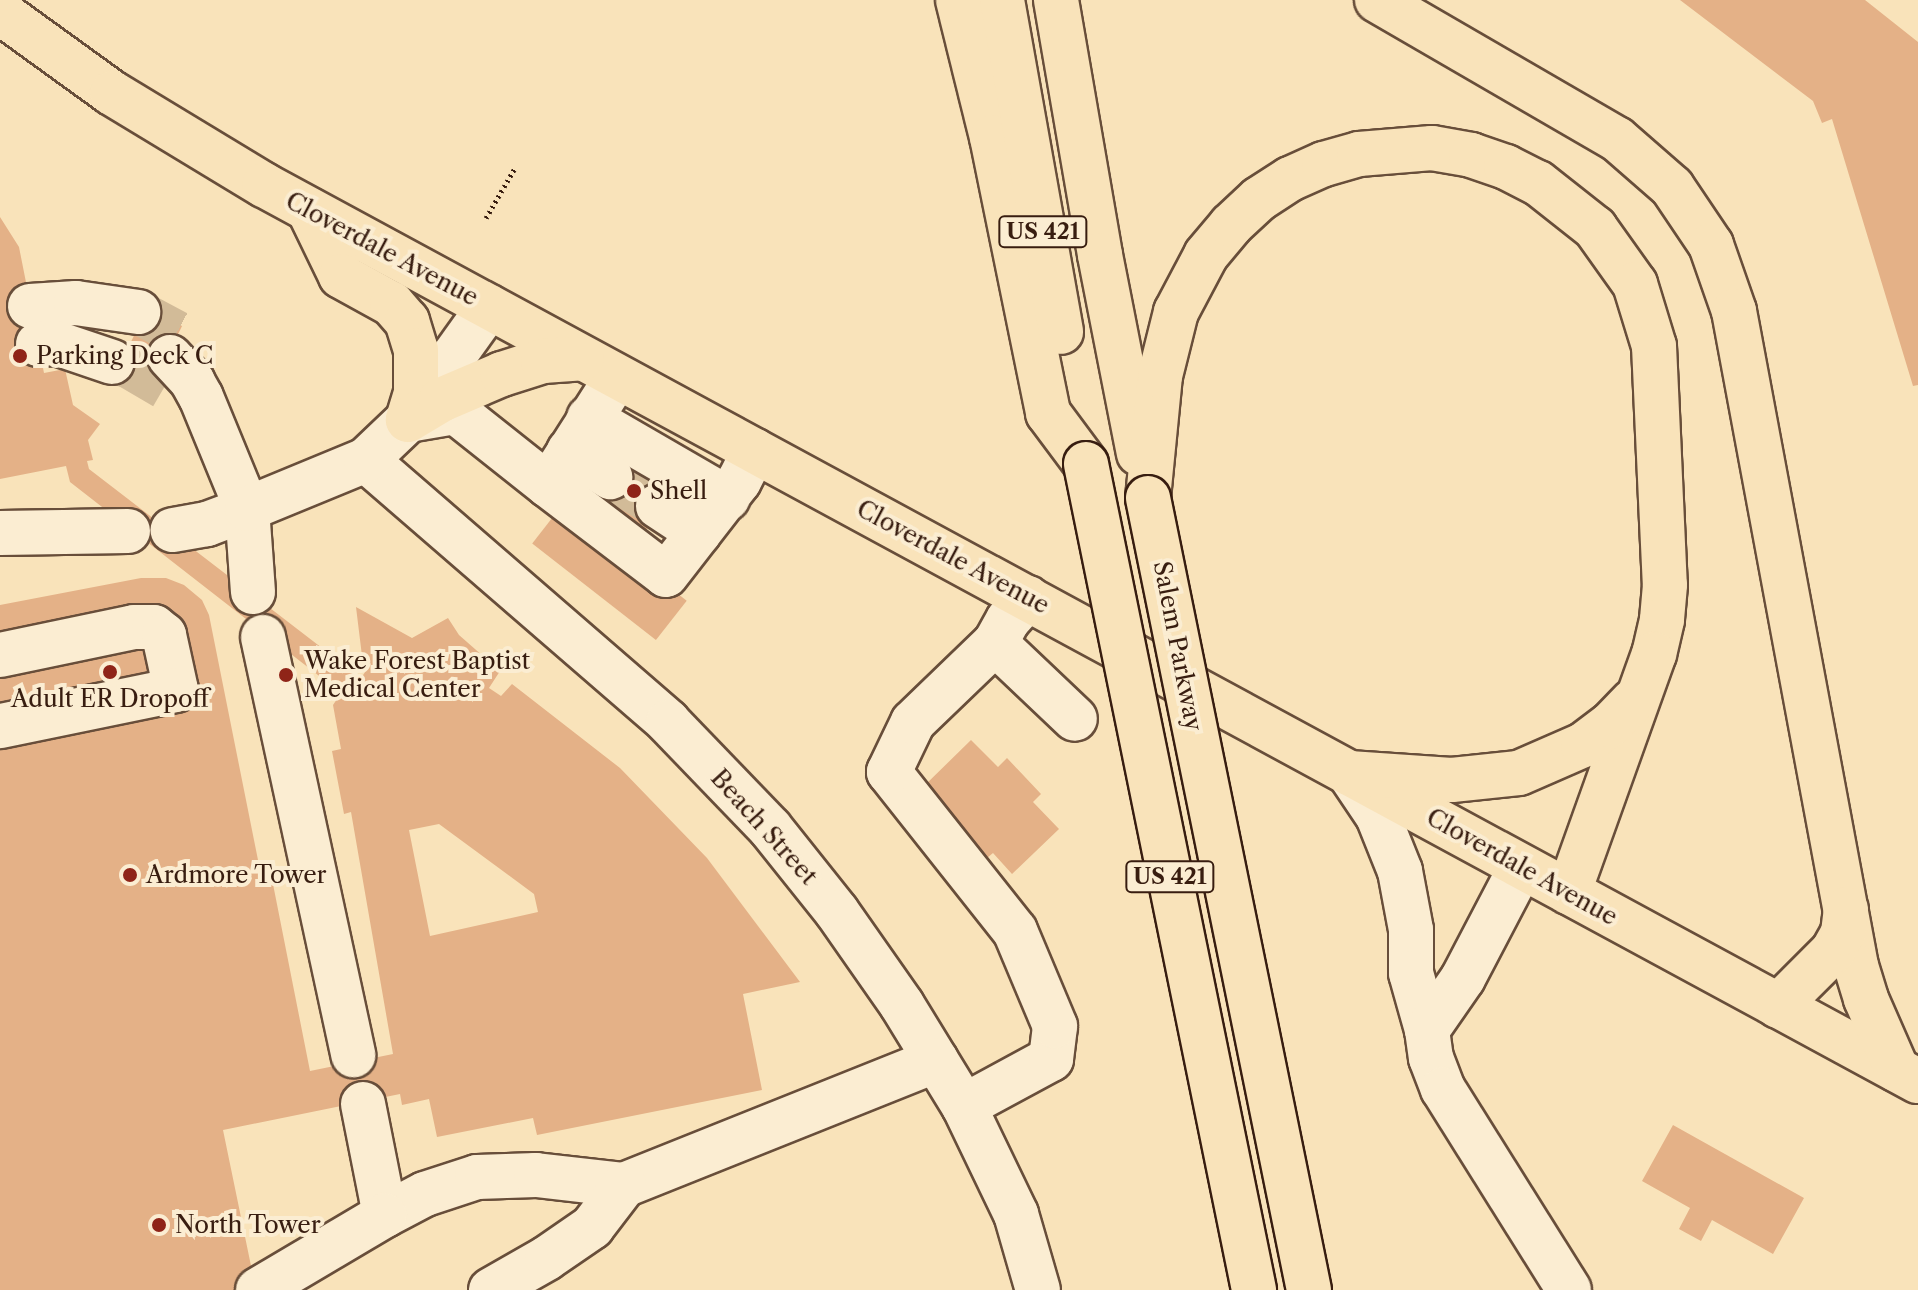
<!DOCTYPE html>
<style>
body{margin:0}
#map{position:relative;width:1918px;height:1290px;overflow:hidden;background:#f9e3ba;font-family:"Libre Caslon Text",serif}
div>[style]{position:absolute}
.building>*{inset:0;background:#e4b187;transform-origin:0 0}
.minor-tunnel>*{height:44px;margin-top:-22px;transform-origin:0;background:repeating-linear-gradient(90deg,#d2bb98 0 44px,transparent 0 66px)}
.path>*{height:5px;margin-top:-2.5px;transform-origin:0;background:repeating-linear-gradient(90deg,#381d10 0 2px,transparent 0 6px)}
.roads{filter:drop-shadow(2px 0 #684e3a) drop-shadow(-2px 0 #684e3a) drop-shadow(0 2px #684e3a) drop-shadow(0 -2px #684e3a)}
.minor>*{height:44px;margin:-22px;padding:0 22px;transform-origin:22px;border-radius:22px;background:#fbedd2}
.major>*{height:44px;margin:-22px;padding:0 22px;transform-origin:22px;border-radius:22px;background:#f9e3ba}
.highway>*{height:44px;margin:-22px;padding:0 22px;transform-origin:22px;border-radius:22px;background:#f9e3ba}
.bridges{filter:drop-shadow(2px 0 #381d10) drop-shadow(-2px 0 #381d10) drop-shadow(0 2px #381d10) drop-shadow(0 -2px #381d10)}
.highway-bridge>*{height:44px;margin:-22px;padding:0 22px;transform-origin:22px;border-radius:22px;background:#f9e3ba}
.dots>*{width:22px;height:22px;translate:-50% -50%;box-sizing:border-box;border:4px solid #fbedd2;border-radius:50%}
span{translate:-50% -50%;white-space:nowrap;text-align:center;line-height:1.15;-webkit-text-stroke:8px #fbedd2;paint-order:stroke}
.shield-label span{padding:2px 6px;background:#fbedd2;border:2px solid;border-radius:6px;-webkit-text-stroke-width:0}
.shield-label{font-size:22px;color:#381d10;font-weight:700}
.street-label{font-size:24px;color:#381d10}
.poi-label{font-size:24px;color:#381d10}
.left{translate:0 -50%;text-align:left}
</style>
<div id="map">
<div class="building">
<div style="clip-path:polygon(1680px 0,1865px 0,1918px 42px,1918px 385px,1913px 386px,1832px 119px,1822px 123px,1813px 101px)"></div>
<div style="clip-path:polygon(evenodd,0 217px,19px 247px,44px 373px,65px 369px,73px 405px,100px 424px,88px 440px,93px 460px,87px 461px,89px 469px,361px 678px,370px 665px,362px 656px,356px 607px,412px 638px,448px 618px,459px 635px,500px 671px,489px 688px,501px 696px,512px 684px,620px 768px,707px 858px,800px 982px,743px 994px,762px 1090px,537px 1135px,533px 1118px,437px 1137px,429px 1099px,402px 1105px,400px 1094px,223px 1130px,256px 1290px,0 1290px,0 605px,141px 578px,166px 578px,184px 585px,202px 600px,209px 615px,261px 875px,271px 874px,310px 1071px,393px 1054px,351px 812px,344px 814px,332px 751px,341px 749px,333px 705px,341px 693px,70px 482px,66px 466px,0 479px,0 217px,439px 824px,534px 894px,538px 912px,430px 936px,409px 830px,439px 824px)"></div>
<div style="left:147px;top:309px;width:39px;height:67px;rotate:26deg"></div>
<div style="left:625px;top:449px;width:56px;height:73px;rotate:27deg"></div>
<div style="left:563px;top:504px;width:157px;height:50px;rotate:38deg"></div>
<div style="clip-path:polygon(971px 740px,998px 767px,1007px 758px,1041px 794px,1033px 802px,1059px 829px,1012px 874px,993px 853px,987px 858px,921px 789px)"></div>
<div style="clip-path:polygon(1673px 1125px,1804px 1198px,1773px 1254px,1712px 1220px,1701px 1241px,1679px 1229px,1690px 1208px,1642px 1181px)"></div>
</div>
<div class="minor-tunnel">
<div style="left:138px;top:312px;width:51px;rotate:28.1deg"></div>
<div style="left:112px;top:362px;width:16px;rotate:14deg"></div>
<div style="left:128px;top:366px;width:42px;rotate:30.3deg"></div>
<div style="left:610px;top:477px;width:56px;rotate:31.1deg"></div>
</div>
<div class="path">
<div style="left:486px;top:218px;width:58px;rotate:-59.9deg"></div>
</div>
<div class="roads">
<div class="minor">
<div style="left:30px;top:306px;width:46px;rotate:-3.7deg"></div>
<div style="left:76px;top:303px;width:63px;rotate:8.3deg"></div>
<div style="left:38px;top:344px;width:18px;rotate:-3deg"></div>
<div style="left:56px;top:343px;width:59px;rotate:18.7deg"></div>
<div style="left:170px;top:357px;width:33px;rotate:47deg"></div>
<div style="left:192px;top:381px;width:18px;rotate:61deg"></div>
<div style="left:201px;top:397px;width:121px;rotate:67.7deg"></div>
<div style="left:247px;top:509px;width:43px;rotate:159.4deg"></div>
<div style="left:207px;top:524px;width:35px;rotate:170deg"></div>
<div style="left:589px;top:418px;width:160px;rotate:30.1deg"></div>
<div style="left:408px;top:420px;width:49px;rotate:-9.5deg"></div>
<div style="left:456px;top:412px;width:117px;rotate:38.4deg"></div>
<div style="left:548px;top:485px;width:128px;rotate:-57.4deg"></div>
<div style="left:569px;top:451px;width:49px;rotate:32.4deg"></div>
<div style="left:366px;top:460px;width:400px;rotate:40.9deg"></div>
<div style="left:668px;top:722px;width:147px;rotate:46.1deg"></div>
<div style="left:770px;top:828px;width:107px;rotate:51.4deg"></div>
<div style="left:837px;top:912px;width:113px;rotate:55deg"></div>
<div style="left:902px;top:1005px;width:119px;rotate:58.5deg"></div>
<div style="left:964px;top:1106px;width:120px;rotate:64.3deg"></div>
<div style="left:1016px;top:1214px;width:79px;rotate:73.9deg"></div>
<div style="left:548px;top:485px;width:148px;rotate:37.3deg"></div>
<div style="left:666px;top:575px;width:119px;rotate:-52.2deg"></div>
<div style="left:739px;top:481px;width:34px;rotate:-63deg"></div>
<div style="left:658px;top:506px;width:49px;rotate:33.4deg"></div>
<div style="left:0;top:533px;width:128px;rotate:-0.9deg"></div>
<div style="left:253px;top:592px;width:83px;rotate:-94.1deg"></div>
<div style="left:247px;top:509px;width:129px;rotate:-22.4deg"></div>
<div style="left:366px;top:460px;width:58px;rotate:-43.6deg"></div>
<div style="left:408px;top:420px;width:139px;rotate:-54.4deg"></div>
<div style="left:1028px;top:598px;width:30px;rotate:132deg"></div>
<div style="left:1008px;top:620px;width:26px;rotate:119deg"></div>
<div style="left:995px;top:643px;width:110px;rotate:43.5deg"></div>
<div style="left:263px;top:637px;width:428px;rotate:77.8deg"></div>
<div style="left:0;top:655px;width:137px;rotate:-11.8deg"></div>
<div style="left:134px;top:627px;width:20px"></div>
<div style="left:154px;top:627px;width:13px;rotate:39deg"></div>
<div style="left:164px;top:635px;width:56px;rotate:77.7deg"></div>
<div style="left:176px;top:690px;width:180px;rotate:168.4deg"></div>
<div style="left:1349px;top:773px;width:52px;rotate:56deg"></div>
<div style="left:1378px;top:816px;width:59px;rotate:68.2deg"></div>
<div style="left:1400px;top:871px;width:60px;rotate:79.4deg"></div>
<div style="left:1411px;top:930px;width:43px;rotate:90deg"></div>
<div style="left:1411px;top:973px;width:59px;rotate:74.3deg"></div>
<div style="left:1427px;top:1030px;width:28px;rotate:82deg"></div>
<div style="left:1431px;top:1058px;width:33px;rotate:69deg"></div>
<div style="left:1443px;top:1089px;width:237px;rotate:57.9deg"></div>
<div style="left:1427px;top:1030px;width:63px;rotate:-55.3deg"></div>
<div style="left:1463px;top:978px;width:125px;rotate:-62.4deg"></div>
<div style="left:363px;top:1104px;width:113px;rotate:78.8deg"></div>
<div style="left:385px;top:1215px;width:45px;rotate:-27.7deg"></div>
<div style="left:425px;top:1194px;width:55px;rotate:-18.1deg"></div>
<div style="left:477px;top:1177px;width:59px;rotate:-1.9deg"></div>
<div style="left:536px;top:1175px;width:89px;rotate:6.5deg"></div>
<div style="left:624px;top:1185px;width:336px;rotate:-21.8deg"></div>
<div style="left:964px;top:1106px;width:99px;rotate:-28.4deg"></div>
<div style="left:1051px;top:1059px;width:33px;rotate:-83deg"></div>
<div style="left:1055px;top:1026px;width:103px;rotate:-112.8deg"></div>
<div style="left:1015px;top:931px;width:203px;rotate:-128.4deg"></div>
<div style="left:889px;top:772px;width:55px;rotate:-64.4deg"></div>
<div style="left:913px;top:722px;width:114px;rotate:-43.9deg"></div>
<div style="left:258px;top:1290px;width:147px;rotate:-30.6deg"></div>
<div style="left:491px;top:1290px;width:64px;rotate:-29.7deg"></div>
<div style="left:547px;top:1258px;width:55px;rotate:-34.6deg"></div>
<div style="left:592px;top:1227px;width:53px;rotate:-52.7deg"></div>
</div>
<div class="major">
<div style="left:0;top:12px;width:138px;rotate:35.9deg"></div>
<div style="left:112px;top:93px;width:178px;rotate:31.2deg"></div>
<div style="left:264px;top:185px;width:1881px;rotate:28.45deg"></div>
<div style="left:309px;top:210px;width:73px;rotate:64.1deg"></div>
<div style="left:341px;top:276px;width:58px;rotate:28.8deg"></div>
<div style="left:392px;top:304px;width:23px;rotate:49deg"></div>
<div style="left:407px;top:321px;width:30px;rotate:73deg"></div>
<div style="left:416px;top:350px;width:43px;rotate:90deg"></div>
<div style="left:416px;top:393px;width:28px;rotate:107deg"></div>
<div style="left:408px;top:420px;width:39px;rotate:-31deg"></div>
<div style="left:441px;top:400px;width:66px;rotate:-23.1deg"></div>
<div style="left:502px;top:374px;width:43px;rotate:-17.6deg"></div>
<div style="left:543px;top:361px;width:39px;rotate:-4deg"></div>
</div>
<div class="highway">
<div style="left:958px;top:0;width:141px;rotate:76.1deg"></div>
<div style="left:992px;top:137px;width:282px;rotate:78.5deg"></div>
<div style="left:1048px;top:413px;width:64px;rotate:53.3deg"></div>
<div style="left:1002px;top:0;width:337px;rotate:79.9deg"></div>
<div style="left:1056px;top:0;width:259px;rotate:80.2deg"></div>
<div style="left:1100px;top:255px;width:202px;rotate:78.9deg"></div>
<div style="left:1377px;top:0;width:277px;rotate:30.1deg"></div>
<div style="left:1617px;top:139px;width:73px;rotate:41.1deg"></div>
<div style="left:1672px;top:187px;width:70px;rotate:56.1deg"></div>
<div style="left:1711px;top:245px;width:70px;rotate:70.8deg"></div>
<div style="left:1734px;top:311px;width:666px;rotate:79.45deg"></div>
<div style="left:1856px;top:966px;width:34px;rotate:73deg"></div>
<div style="left:1866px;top:999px;width:77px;rotate:66.4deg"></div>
<div style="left:1148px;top:498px;width:123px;rotate:-84.4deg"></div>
<div style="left:1160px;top:376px;width:66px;rotate:-76deg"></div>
<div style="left:1176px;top:312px;width:64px;rotate:-62.2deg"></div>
<div style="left:1206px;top:255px;width:39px;rotate:-50deg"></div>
<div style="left:1231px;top:225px;width:38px;rotate:-43deg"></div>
<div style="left:1259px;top:199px;width:37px;rotate:-33deg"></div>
<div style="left:1290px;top:179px;width:37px;rotate:-24deg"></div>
<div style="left:1324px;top:164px;width:36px;rotate:-16deg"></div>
<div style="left:1359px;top:154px;width:73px;rotate:-4.7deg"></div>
<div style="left:1432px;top:148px;width:40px;rotate:10deg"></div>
<div style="left:1471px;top:155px;width:37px;rotate:19deg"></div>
<div style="left:1506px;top:167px;width:36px;rotate:27deg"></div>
<div style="left:1538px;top:183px;width:73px;rotate:38.3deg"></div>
<div style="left:1595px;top:228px;width:69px;rotate:54.5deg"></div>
<div style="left:1635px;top:284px;width:65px;rotate:73deg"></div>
<div style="left:1654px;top:346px;width:239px;rotate:87.4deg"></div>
<div style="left:1665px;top:585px;width:35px;rotate:95deg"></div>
<div style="left:1662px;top:620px;width:35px;rotate:103deg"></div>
<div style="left:1654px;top:654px;width:253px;rotate:109.7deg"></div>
<div style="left:1349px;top:773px;width:103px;rotate:3.9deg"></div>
<div style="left:1452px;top:780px;width:67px;rotate:-6deg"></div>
<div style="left:1519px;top:773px;width:70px;rotate:-23.6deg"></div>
<div style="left:1583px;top:745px;width:34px;rotate:-37deg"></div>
<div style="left:1610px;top:725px;width:33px;rotate:-46deg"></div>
<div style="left:1778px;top:1006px;width:78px;rotate:-45deg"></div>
<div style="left:1833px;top:951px;width:21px;rotate:-61deg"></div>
<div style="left:1843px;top:933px;width:24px;rotate:-83deg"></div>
</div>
</div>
<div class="bridges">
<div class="highway-bridge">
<div style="left:1086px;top:464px;width:843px;rotate:78.5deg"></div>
<div style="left:1148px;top:498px;width:808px;rotate:78.51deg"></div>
</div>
</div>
<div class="dots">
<div style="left:20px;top:356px;background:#8f2418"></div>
<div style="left:634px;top:491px;background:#8f2418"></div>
<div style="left:110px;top:672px;background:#8f2418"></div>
<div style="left:286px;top:675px;background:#8f2418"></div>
<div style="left:130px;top:875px;background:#8f2418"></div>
<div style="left:159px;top:1225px;background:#8f2418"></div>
</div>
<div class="shield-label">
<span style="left:1043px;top:232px">US 421</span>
<span style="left:1170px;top:877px">US 421</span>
</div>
<div class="street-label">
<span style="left:382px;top:249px;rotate:28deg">Cloverdale Avenue</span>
<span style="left:953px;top:557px;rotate:28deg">Cloverdale Avenue</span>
<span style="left:1178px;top:646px;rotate:79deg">Salem Parkway</span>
<span style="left:764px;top:827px;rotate:48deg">Beach Street</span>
<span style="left:1522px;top:867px;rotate:29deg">Cloverdale Avenue</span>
</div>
<div class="poi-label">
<span class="left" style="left:36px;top:356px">Parking Deck C</span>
<span class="left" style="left:650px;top:491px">Shell</span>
<span class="left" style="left:304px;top:675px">Wake Forest Baptist<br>Medical Center</span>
<span style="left:110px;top:699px">Adult ER Dropoff</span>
<span class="left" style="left:146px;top:875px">Ardmore Tower</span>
<span class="left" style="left:175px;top:1225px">North Tower</span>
</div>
</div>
